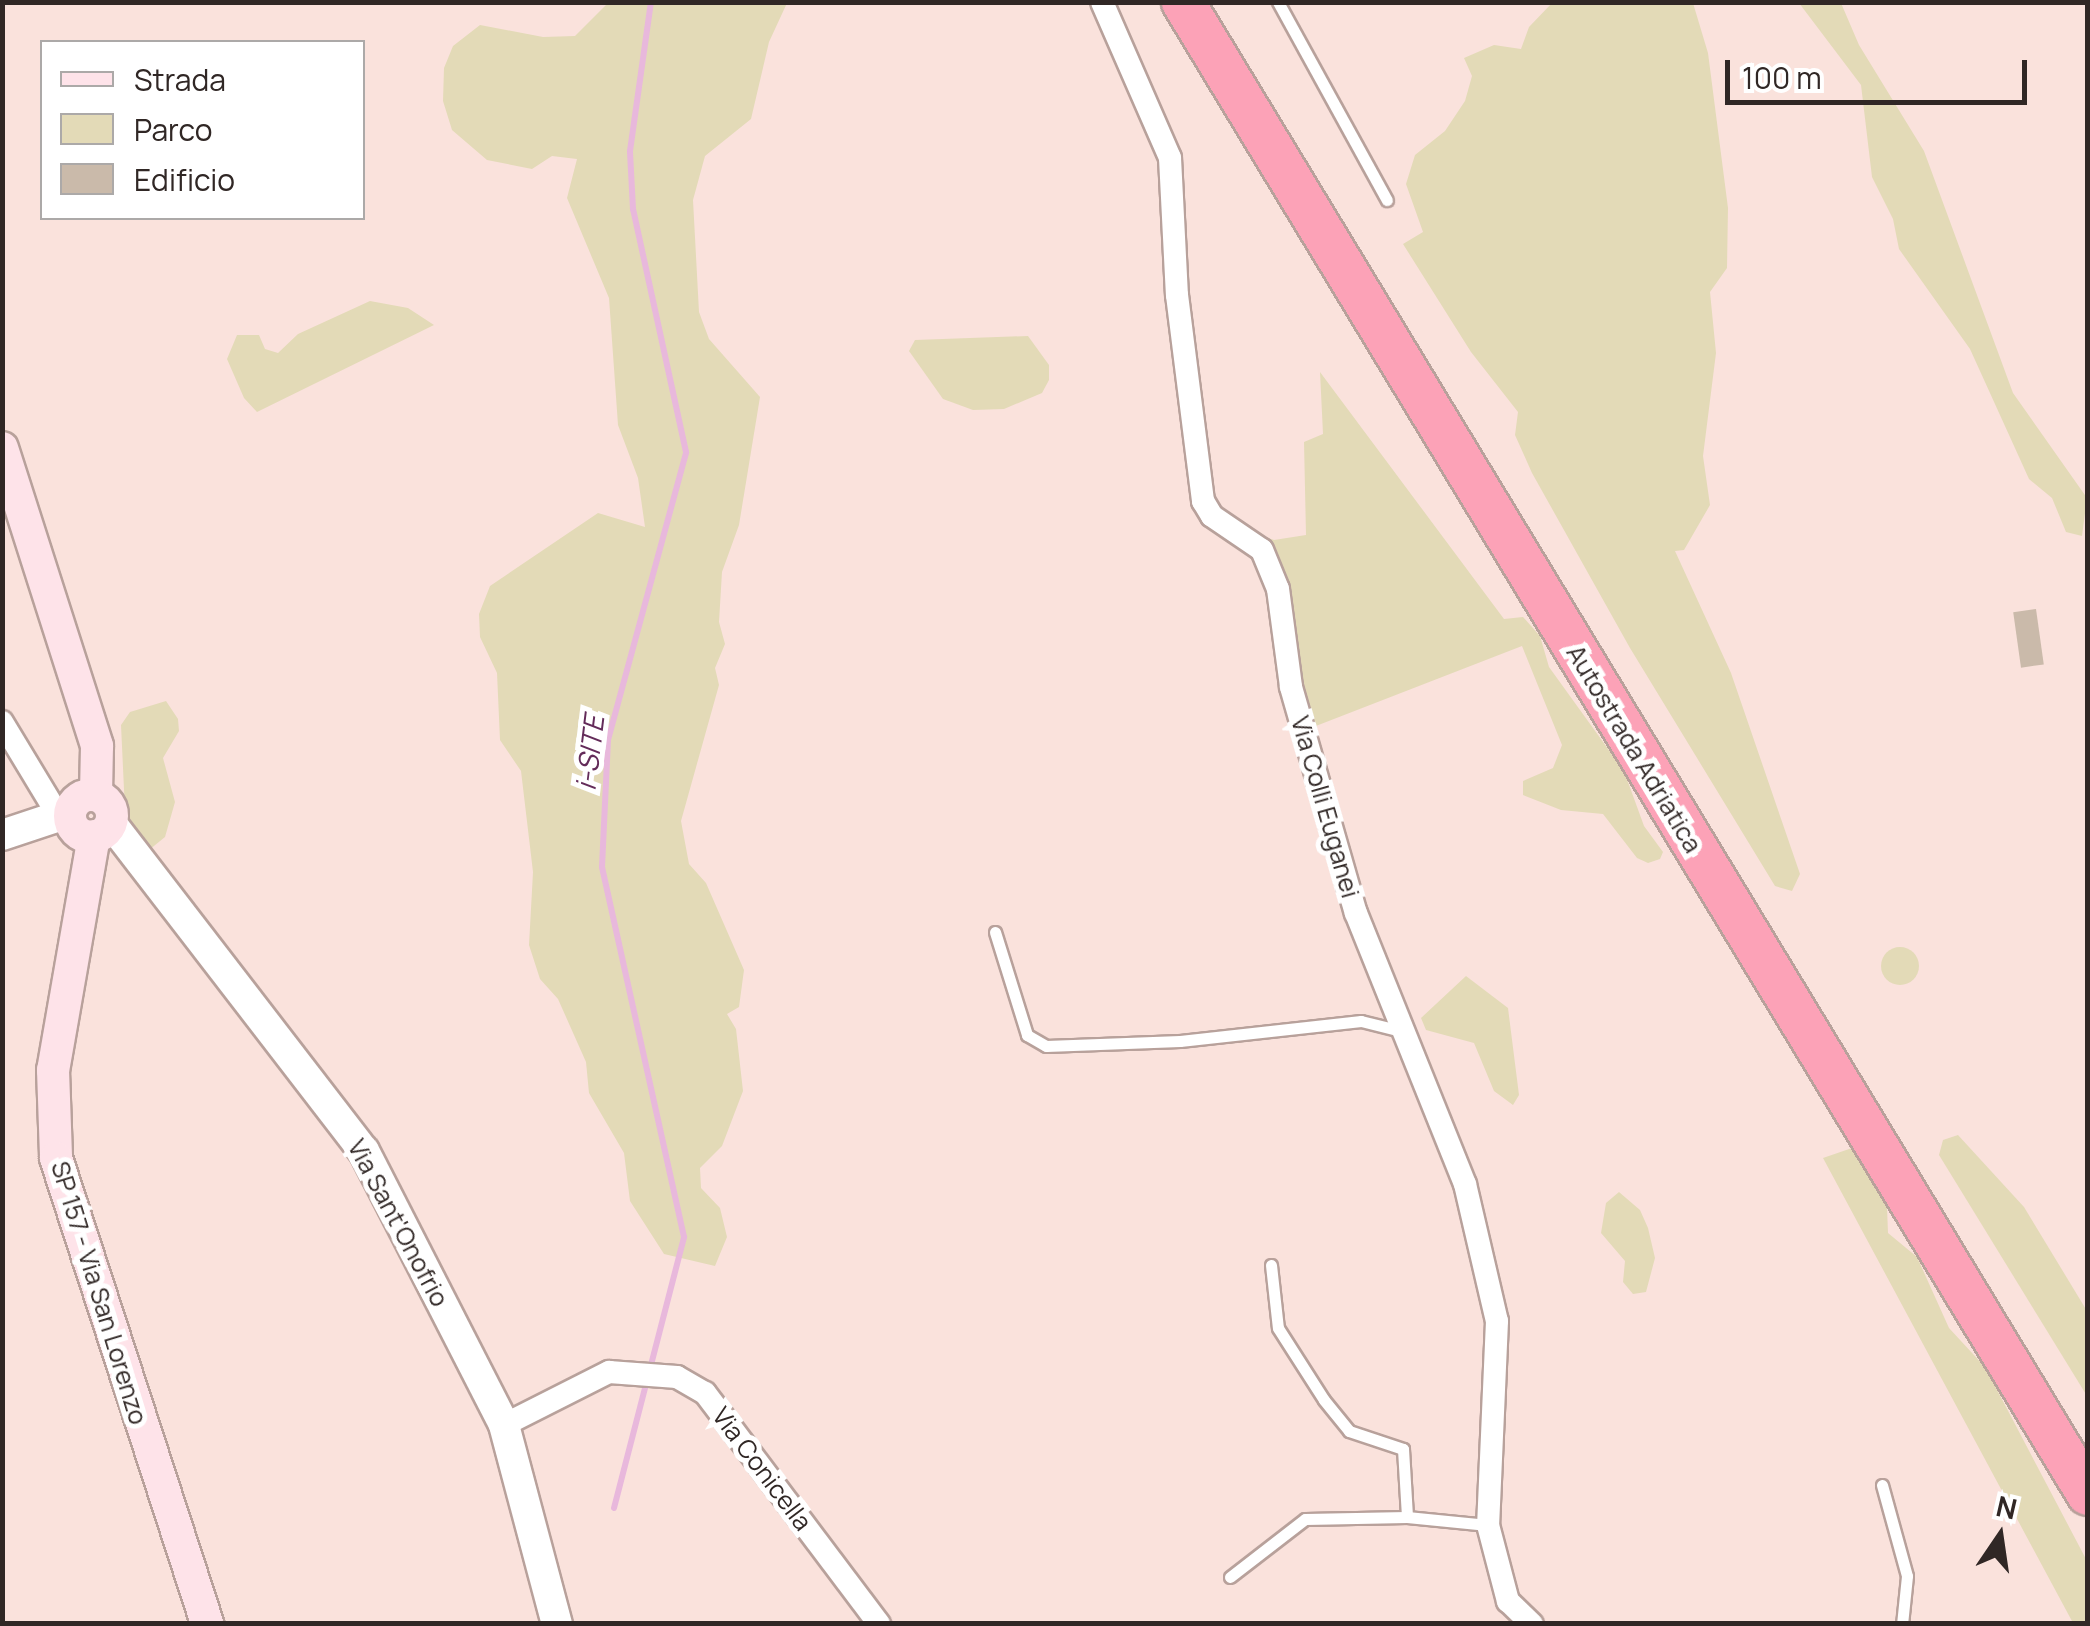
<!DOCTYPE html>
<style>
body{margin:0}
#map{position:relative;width:2090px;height:1626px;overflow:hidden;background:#fae2dc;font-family:Manrope,sans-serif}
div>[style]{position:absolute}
.green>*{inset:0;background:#e3dab7}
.round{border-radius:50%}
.stream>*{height:6px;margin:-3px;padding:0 3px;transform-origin:3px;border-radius:3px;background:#e8b8dc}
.building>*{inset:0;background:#cabaaa;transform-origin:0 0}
.roads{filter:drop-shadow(2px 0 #b8a19b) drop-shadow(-2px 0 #b8a19b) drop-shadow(0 2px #b8a19b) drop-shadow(0 -2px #b8a19b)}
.service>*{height:11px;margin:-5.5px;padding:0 5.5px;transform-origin:5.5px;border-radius:5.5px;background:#fff}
.minor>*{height:22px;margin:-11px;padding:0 11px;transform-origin:11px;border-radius:11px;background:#fff}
.tertiary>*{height:30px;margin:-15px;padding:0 15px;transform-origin:15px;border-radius:15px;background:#fff}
.secondary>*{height:32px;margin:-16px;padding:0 16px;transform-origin:16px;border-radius:16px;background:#fee3e9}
.secondary>.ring{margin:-16px;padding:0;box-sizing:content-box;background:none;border:32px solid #fee3e9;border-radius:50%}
.motorway>*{height:42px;margin:-21px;padding:0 21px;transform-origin:21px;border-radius:21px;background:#fca2b7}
span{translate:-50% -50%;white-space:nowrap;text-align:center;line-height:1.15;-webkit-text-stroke:10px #fff;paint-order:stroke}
.street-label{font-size:25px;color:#302725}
.water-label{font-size:28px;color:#632b59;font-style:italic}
.frame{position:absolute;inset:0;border:5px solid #302725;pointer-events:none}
.legend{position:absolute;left:40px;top:40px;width:325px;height:180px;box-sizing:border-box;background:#fff;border:2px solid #aca9a8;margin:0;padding:12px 18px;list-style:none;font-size:30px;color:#302725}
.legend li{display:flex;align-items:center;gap:20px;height:50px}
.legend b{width:50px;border:2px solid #aca9a8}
.north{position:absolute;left:1950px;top:1486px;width:100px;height:100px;-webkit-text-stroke:8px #fff;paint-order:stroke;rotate:13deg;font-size:28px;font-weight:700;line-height:40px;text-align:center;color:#302725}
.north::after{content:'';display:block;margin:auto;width:35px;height:45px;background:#302725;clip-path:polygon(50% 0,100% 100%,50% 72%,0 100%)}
.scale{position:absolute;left:1725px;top:60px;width:302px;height:45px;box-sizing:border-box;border:5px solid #302725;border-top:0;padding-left:12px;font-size:30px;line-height:35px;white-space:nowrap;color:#302725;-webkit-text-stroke:8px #fff;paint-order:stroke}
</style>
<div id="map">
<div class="green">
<div style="clip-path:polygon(608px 3px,787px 3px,769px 42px,751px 119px,705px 156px,693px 200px,699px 312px,709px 339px,760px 397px,739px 525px,722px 572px,719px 622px,725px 644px,715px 668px,719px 685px,681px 821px,689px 864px,706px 883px,744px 970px,739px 1007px,727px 1014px,736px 1029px,743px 1091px,722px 1146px,700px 1168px,701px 1188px,720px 1208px,727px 1237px,715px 1266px,664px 1254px,630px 1201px,624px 1153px,589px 1093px,586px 1062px,558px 999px,540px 979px,529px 945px,533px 872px,521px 771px,500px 740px,497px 673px,480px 637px,479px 614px,490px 586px,598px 513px,645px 527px,638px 478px,618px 425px,609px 298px,567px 198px,577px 159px,552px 156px,532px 169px,487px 160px,452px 130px,443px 101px,444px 68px,453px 46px,480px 25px,543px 37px,575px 36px)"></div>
<div style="clip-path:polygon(1552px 3px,1693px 3px,1708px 53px,1728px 208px,1727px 268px,1710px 292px,1716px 353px,1703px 456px,1710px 505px,1684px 550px,1675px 551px,1731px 673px,1800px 874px,1792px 891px,1775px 886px,1630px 648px,1532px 473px,1515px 435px,1518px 412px,1471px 352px,1403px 244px,1423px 232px,1406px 184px,1415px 155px,1445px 131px,1465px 101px,1472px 76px,1464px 58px,1494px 45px,1521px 49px,1529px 27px)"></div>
<div style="clip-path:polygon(1799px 3px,1841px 3px,1859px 45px,1924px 151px,2013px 393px,2087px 498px,2082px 536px,2066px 532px,2052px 498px,2029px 479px,1970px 349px,1899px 249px,1893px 219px,1872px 177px,1861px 85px)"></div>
<div style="clip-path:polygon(370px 301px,408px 308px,434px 325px,257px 412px,244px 398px,227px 359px,237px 335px,259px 335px,265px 349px,278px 353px,298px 334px)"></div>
<div style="clip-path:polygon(1028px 336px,1049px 365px,1049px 380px,1042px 393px,1004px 409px,973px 410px,943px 399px,909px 351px,915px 340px)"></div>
<div style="clip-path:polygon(1320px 372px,1504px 619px,1523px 617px,1540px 636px,1549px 667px,1624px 771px,1644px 826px,1663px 852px,1660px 859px,1648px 863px,1637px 858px,1603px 814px,1561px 810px,1523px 795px,1523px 781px,1553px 768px,1562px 745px,1522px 646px,1303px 731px,1285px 581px,1260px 535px,1274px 540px,1306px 535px,1304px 442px,1323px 434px)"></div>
<div style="clip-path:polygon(166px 701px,178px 719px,179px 731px,163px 758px,175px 802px,165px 837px,149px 850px,125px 811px,121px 725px,130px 712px)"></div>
<div class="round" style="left:1881px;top:947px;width:38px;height:38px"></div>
<div style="clip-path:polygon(1466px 976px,1508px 1008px,1519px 1095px,1513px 1105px,1494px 1091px,1474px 1043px,1426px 1030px,1421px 1018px)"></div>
<div style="clip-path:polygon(1958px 1135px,2024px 1207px,2087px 1311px,2087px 1396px,1939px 1155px,1943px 1140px)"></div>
<div style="clip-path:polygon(1852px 1148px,1887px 1207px,1888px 1233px,1917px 1257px,1949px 1328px,1985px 1367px,2087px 1561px,2087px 1623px,2073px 1623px,1823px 1158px)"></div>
<div style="clip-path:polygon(1619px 1192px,1640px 1210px,1648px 1228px,1655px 1258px,1646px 1292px,1633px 1294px,1623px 1282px,1625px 1261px,1601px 1233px,1606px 1203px)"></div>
</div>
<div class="stream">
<div style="left:614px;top:1508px;width:280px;rotate:-75.5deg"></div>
<div style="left:684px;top:1237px;width:379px;rotate:-102.5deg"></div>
<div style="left:602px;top:867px;width:127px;rotate:-87.3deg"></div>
<div style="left:608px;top:740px;width:298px;rotate:-74.8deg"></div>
<div style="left:686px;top:452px;width:249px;rotate:-102.3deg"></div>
<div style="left:633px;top:209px;width:58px;rotate:-93deg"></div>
<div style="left:630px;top:151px;width:150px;rotate:-82deg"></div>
</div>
<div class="building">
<div style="left:2036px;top:609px;width:56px;height:23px;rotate:82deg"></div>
</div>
<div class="roads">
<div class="service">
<div style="left:1278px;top:2px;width:226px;rotate:61.2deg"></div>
<div style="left:995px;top:932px;width:108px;rotate:72.7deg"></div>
<div style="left:1027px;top:1035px;width:22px;rotate:30deg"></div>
<div style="left:1046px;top:1046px;width:134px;rotate:-2.1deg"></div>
<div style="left:1180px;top:1041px;width:182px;rotate:-6.3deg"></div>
<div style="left:1361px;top:1021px;width:41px;rotate:14deg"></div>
<div style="left:1271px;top:1265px;width:63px;rotate:83.7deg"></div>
<div style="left:1278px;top:1328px;width:85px;rotate:57.4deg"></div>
<div style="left:1324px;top:1400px;width:40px;rotate:51deg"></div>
<div style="left:1349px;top:1431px;width:57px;rotate:18.4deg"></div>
<div style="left:1403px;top:1449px;width:68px;rotate:86.6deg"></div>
<div style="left:1882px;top:1485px;width:94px;rotate:74.6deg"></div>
<div style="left:1907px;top:1576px;width:48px;rotate:95.9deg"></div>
<div style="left:1230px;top:1577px;width:95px;rotate:-37.7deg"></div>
<div style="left:1305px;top:1519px;width:102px;rotate:-1.1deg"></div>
<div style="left:1407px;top:1517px;width:81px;rotate:5.6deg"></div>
</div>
<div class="minor">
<div style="left:1102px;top:2px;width:170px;rotate:66.4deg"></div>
<div style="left:1170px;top:158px;width:137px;rotate:87.1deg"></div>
<div style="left:1177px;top:295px;width:208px;rotate:82.8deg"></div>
<div style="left:1203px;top:501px;width:17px;rotate:59deg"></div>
<div style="left:1212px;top:516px;width:60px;rotate:34.2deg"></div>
<div style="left:1262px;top:550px;width:42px;rotate:67.7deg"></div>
<div style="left:1278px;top:589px;width:99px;rotate:82.4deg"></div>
<div style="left:1291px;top:687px;width:235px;rotate:74deg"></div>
<div style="left:1356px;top:913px;width:292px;rotate:68.1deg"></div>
<div style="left:1465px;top:1184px;width:141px;rotate:76.9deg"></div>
<div style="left:1497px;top:1321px;width:204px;rotate:92.5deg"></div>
<div style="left:1488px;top:1525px;width:79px;rotate:75.3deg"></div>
<div style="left:1508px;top:1601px;width:33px;rotate:44deg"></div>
<div style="left:2px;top:722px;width:109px;rotate:58.9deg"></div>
<div style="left:504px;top:1425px;width:118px;rotate:-26.8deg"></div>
<div style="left:609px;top:1372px;width:68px;rotate:4.2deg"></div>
<div style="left:677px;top:1377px;width:32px;rotate:30deg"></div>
<div style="left:705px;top:1393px;width:289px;rotate:53deg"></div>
</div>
<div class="tertiary">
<div style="left:111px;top:823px;width:414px;rotate:52.4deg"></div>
<div style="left:364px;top:1151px;width:308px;rotate:62.9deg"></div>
<div style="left:504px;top:1425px;width:206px;rotate:75.1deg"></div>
<div style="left:2px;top:835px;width:73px;rotate:-18.4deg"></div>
</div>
<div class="secondary">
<div style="left:2px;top:448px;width:313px;rotate:72.3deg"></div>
<div style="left:97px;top:746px;width:49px;rotate:91.2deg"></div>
<div class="ring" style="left:70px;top:795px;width:10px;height:10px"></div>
<div style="left:94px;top:836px;width:238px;rotate:99.9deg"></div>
<div style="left:53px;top:1070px;width:88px;rotate:88deg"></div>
<div style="left:56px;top:1158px;width:490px;rotate:72deg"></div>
</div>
<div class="motorway">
<div style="left:1183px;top:2px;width:1745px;rotate:58.76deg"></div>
</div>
</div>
<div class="street-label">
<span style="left:1634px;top:749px;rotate:59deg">Autostrada Adriatica</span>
<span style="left:1325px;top:807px;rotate:74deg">Via Colli Euganei</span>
<span style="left:398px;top:1223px;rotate:62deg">Via Sant'Onofrio</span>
<span style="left:99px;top:1293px;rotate:73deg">SP 157 - Via San Lorenzo</span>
<span style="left:762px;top:1469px;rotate:53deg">Via Conicella</span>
</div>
<div class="water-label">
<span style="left:589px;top:753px;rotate:-83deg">i-SITE</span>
</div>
<div class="frame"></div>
<ul class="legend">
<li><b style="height:12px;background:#fee3e9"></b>Strada</li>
<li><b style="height:28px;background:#e3dab7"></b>Parco</li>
<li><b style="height:28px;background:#cabaaa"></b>Edificio</li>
</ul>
<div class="north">N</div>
<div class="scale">100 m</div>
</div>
